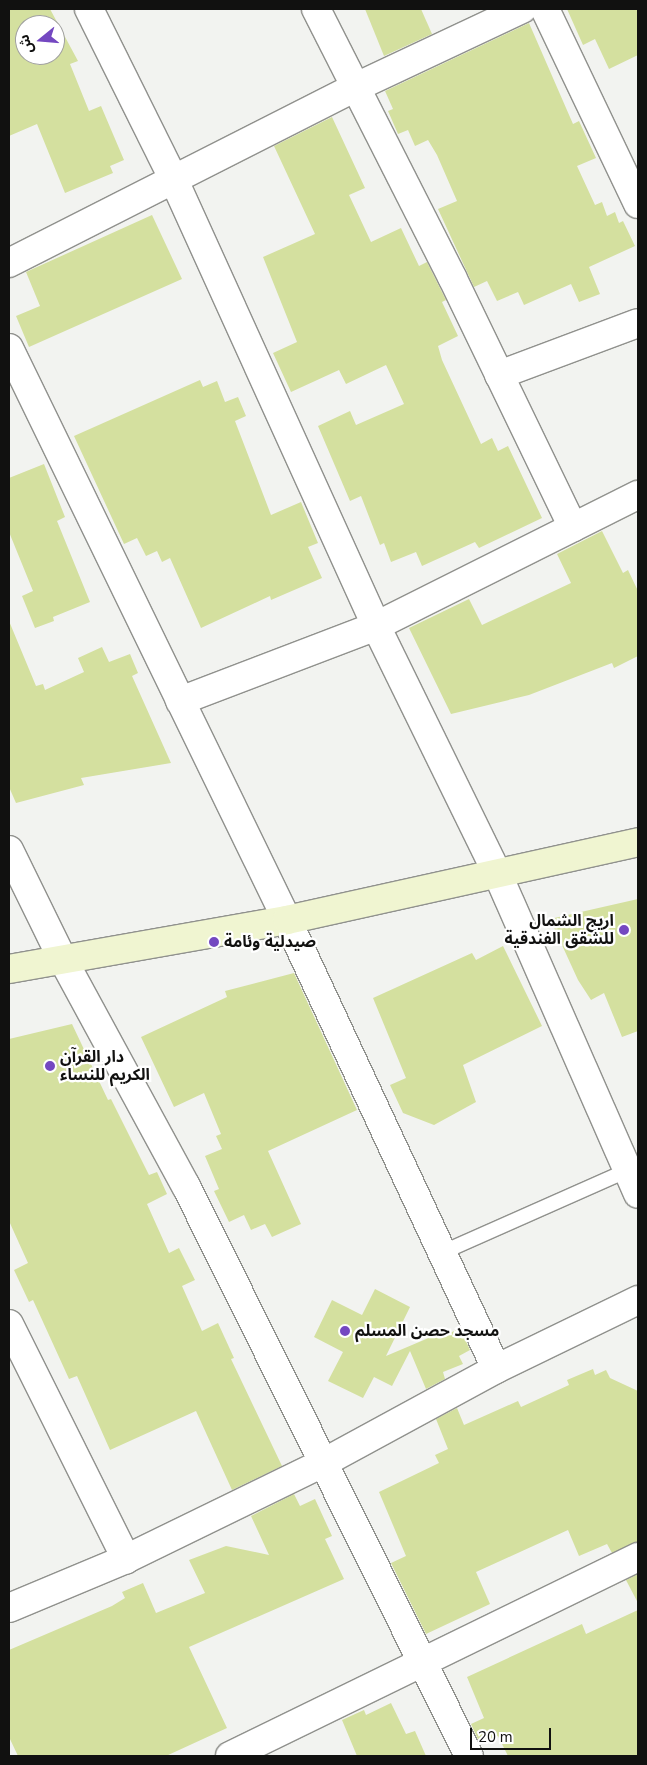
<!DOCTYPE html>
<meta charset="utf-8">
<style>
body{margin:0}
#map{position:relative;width:647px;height:1765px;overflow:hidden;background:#f2f3f0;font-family:"Nunito Sans","Noto Sans Arabic",sans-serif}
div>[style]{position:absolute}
.building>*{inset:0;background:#d4e09f}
.roads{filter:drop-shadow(1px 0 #90918d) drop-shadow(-1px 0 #90918d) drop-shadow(0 1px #90918d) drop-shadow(0 -1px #90918d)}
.lane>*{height:14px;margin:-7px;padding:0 7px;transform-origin:7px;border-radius:7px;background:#fff}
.street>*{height:28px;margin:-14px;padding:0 14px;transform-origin:14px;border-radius:14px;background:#fff}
.secondary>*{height:28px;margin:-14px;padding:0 14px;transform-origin:14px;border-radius:14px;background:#f0f5d1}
.dots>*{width:14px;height:14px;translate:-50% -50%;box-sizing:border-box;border:2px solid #fff;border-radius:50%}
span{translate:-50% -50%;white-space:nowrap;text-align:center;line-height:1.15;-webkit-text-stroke:4.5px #fff;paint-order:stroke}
.poi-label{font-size:16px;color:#111110;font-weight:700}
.right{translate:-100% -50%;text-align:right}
.left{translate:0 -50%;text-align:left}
.frame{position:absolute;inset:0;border:10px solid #111110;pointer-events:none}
.north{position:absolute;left:15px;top:15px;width:50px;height:50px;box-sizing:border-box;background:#fff;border:1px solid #a0a09f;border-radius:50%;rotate:253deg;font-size:14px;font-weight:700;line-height:20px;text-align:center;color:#111110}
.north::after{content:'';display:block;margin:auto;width:18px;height:22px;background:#7448c1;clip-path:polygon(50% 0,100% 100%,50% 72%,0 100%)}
.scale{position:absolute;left:470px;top:1728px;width:81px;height:22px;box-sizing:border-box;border:2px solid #111110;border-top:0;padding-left:6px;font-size:15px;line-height:18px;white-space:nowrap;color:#111110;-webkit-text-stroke:4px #fff;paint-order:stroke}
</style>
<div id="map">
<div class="building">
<div style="clip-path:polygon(evenodd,9px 9px,50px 9px,78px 61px,70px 64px,89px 111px,101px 106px,124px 160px,110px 166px,113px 173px,65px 193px,37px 124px,9px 136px,9px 9px,25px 25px,55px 25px,55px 55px,25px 55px,25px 25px)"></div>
<div style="clip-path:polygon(365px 9px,421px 9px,432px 34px,384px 56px)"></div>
<div style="clip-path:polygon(567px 9px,638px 9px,638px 55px,609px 69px,595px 39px,583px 45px)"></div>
<div style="clip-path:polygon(529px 23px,573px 124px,579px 121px,596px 158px,577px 166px,595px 205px,602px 202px,607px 216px,615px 212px,619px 223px,623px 221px,635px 246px,589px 267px,600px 294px,579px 302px,571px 284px,524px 305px,518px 292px,497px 301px,487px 281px,474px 287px,438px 209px,457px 201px,437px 155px,428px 140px,415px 146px,408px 130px,398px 134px,388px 111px,393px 109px,385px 91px)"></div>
<div style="clip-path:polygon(332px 117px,365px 188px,349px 195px,371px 242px,401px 228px,419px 266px,427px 262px,446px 300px,442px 302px,458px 336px,438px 346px,442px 360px,481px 444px,492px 438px,498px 451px,508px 446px,542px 518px,479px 548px,475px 542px,422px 566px,416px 552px,391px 562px,384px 543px,380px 545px,361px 496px,350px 501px,318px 426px,350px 411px,356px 425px,404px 404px,386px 365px,346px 384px,339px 370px,291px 392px,273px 353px,297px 342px,263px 257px,315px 234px,274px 146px)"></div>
<div style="clip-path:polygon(152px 215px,182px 279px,29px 347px,16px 316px,40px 306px,26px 272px)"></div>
<div style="clip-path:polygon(200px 380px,203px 387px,217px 381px,225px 402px,238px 397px,246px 416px,235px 421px,271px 515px,301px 502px,318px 543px,308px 547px,322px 578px,271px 600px,270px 596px,201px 628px,170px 558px,162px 562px,157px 551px,146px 556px,137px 538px,124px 544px,74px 436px)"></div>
<div style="clip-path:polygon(44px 464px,65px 517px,57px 521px,90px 602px,53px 617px,54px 621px,35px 628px,22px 596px,33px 591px,9px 532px,9px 478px)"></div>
<div style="clip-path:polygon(602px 531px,623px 573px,628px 570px,638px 591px,638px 656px,614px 668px,612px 663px,529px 695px,451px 714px,409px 628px,469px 599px,482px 625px,571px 583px,557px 554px)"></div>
<div style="clip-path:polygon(9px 621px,36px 686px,43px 684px,45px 690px,84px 672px,78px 658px,102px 647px,109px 662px,130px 654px,138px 673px,132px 676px,171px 763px,81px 778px,84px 785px,16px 803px,9px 787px)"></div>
<div style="clip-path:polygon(638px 899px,638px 1031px,622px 1037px,604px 993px,591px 1000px,578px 980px,550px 919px)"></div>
<div style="clip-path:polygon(503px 946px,542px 1026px,463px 1065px,476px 1102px,434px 1125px,403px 1113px,390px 1085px,406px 1078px,373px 998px,472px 953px,476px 960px)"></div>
<div style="clip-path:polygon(294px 973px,357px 1110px,268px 1151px,301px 1224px,272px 1237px,265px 1224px,251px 1230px,244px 1215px,229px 1222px,214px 1191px,219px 1189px,205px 1156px,222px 1149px,216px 1136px,221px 1134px,204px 1093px,174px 1107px,141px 1037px,227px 997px,225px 991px)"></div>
<div style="clip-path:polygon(72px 1024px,108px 1100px,111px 1099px,149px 1175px,157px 1172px,167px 1194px,147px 1204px,169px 1253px,179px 1248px,195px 1280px,182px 1286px,202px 1331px,218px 1323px,234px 1358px,231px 1359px,282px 1466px,232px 1490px,196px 1411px,110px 1450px,77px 1376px,69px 1379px,33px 1300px,29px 1302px,14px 1270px,28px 1263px,9px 1221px,9px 1039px)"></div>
<div style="clip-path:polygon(375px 1289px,410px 1307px,386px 1356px,438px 1334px,440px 1338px,460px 1328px,470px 1350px,459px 1356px,463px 1364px,443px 1372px,445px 1379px,426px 1389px,410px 1351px,392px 1386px,374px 1377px,363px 1398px,328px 1381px,343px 1352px,314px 1337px,332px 1300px,362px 1315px)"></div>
<div style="clip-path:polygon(593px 1369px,595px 1375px,606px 1370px,610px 1378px,638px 1391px,638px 1542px,612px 1553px,607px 1544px,579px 1556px,568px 1530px,476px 1572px,490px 1604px,426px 1634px,391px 1563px,406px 1556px,379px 1492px,439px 1463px,435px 1455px,448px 1449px,436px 1419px,457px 1408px,464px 1425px,518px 1401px,521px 1407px,569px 1385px,567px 1380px)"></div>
<div style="clip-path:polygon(294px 1494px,300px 1506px,315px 1499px,332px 1536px,325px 1539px,344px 1579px,189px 1647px,227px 1728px,166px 1756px,18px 1756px,9px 1737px,9px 1650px,112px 1606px,125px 1598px,122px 1592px,143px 1583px,156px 1613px,205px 1593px,189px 1560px,226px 1546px,269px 1555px,251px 1516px)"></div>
<div style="clip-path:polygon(638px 1574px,638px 1603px,626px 1580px)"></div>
<div style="clip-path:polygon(638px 1610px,638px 1756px,508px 1756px,498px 1736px,480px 1744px,471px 1724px,484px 1718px,467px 1677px,582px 1624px,586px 1634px)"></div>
<div style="clip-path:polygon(391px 1703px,406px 1734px,415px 1731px,426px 1756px,357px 1756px,342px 1720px,364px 1710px,366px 1715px)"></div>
</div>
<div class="roads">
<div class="lane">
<div style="left:441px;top:1253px;width:205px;rotate:-23.9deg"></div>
</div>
<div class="street">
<div style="left:89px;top:9px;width:189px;rotate:63.6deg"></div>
<div style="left:173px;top:178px;width:492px;rotate:65.6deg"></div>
<div style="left:376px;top:626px;width:277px;rotate:63.9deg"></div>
<div style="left:498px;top:875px;width:348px;rotate:66.3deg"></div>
<div style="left:316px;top:9px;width:301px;rotate:63.1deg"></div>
<div style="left:452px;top:277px;width:278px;rotate:64.2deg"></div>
<div style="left:545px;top:9px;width:216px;rotate:64.5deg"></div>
<div style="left:9px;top:263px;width:387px;rotate:-26.9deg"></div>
<div style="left:354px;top:88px;width:186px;rotate:-25.2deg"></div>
<div style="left:9px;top:348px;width:636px;rotate:64.08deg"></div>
<div style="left:287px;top:920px;width:495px;rotate:65deg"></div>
<div style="left:499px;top:375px;width:148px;rotate:-20.5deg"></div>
<div style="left:180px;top:701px;width:210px;rotate:-20.9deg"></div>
<div style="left:376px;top:626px;width:293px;rotate:-26.6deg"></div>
<div style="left:9px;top:850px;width:120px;rotate:63.9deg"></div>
<div style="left:62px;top:958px;width:260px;rotate:61.5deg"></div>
<div style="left:186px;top:1186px;width:636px;rotate:63.6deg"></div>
<div style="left:9px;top:1324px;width:263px;rotate:63.5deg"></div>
<div style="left:9px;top:1608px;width:127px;rotate:-22.7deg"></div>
<div style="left:126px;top:1559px;width:217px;rotate:-26deg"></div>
<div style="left:321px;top:1464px;width:199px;rotate:-28.5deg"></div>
<div style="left:496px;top:1369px;width:158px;rotate:-25.9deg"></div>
<div style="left:230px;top:1756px;width:454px;rotate:-26deg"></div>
</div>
<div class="secondary">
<div style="left:9px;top:969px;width:282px;rotate:-10deg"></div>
<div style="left:287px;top:920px;width:360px;rotate:-12.5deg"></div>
</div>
</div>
<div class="dots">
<div style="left:624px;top:930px;background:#7448c1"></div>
<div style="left:214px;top:942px;background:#7448c1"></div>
<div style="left:50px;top:1066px;background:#7448c1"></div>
<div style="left:345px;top:1331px;background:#7448c1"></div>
</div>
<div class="poi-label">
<span class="right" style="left:614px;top:930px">اريج الشمال<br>للشقق الفندقية</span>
<span class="left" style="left:224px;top:942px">صيدلية وئامة</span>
<span class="left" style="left:60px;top:1066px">دار القرآن<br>الكريم للنساء</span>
<span class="left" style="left:355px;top:1331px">مسجد حصن المسلم</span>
</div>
<div class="frame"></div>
<div class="north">ش</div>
<div class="scale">20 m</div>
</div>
